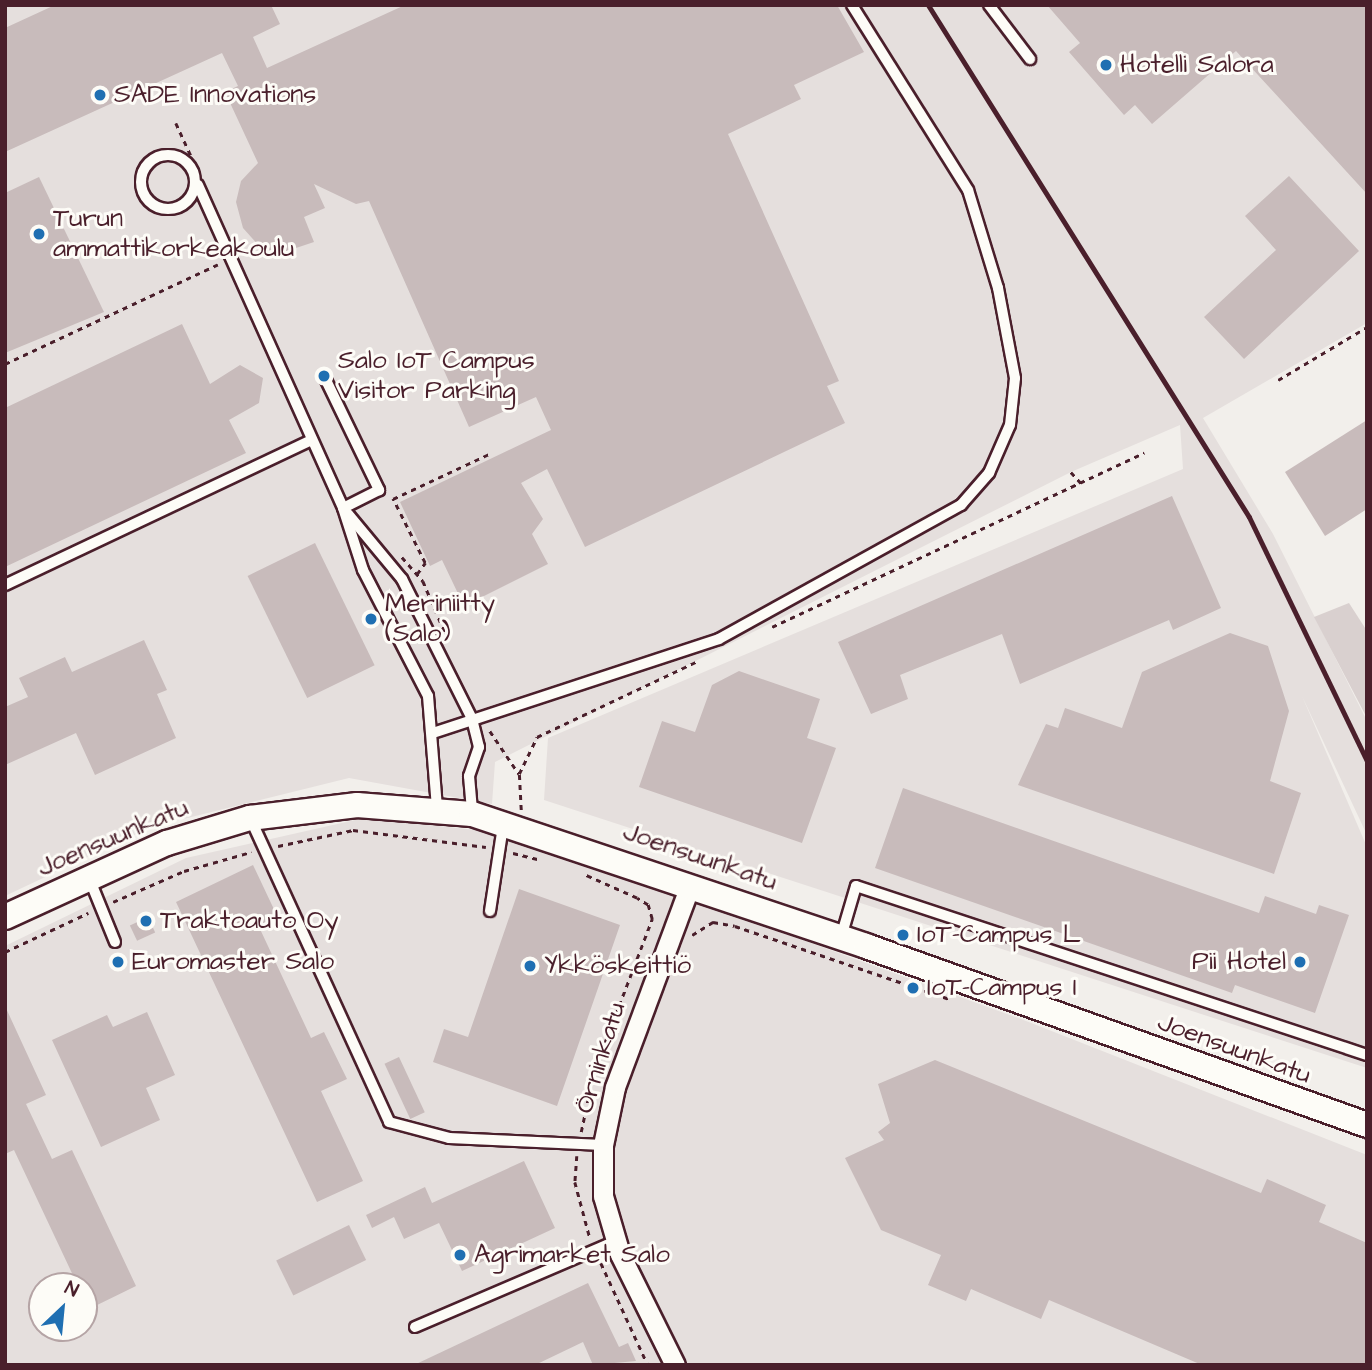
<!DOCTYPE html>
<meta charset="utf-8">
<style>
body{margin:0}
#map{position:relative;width:1372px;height:1370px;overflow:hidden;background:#f2efeb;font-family:"Architects Daughter",sans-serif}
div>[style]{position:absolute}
.built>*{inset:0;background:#e5dfdd}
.green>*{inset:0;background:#d9d0cf}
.building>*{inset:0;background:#c8bbbb;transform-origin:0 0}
.path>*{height:2.5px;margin-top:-1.25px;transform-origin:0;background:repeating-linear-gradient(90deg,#4a1f2b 0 5px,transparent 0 10px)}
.roads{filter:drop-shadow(2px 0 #4a1f2b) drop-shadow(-2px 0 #4a1f2b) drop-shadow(0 2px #4a1f2b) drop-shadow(0 -2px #4a1f2b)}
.service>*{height:10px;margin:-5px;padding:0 5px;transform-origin:5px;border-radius:5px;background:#fdfcf7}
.service>.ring{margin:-5px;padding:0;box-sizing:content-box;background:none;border:10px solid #fdfcf7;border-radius:50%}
.minor>*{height:19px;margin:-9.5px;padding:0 9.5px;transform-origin:9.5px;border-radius:9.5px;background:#fdfcf7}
.tertiary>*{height:24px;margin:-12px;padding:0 12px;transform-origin:12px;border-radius:12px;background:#fdfcf7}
.rail>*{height:5px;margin:-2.5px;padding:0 2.5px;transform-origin:2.5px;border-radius:2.5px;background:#4a1f2b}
.dots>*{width:19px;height:19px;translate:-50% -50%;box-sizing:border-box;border:4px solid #fdfcf7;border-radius:50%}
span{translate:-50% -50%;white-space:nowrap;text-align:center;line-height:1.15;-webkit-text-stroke:6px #fdfcf7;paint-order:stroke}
.poi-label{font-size:26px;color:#4a1f2b}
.left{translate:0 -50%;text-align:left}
.right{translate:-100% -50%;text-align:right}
.street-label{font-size:26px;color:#4a1f2b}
.frame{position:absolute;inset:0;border:7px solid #4a1f2b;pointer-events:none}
.north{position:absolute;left:28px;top:1272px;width:70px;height:70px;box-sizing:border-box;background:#fdfcf7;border:2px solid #b5a4a5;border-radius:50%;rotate:26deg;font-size:19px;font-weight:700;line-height:28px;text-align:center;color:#4a1f2b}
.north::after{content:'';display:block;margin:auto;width:24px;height:32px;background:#1f6fb2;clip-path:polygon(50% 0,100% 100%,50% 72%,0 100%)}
</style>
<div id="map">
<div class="built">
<div style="clip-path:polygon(5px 5px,1367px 5px,1367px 323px,1203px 418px,1273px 534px,1367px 721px,1367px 835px,1302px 696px,1367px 847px,1367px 1068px,544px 800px,548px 738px,1183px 469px,1180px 425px,1071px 472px,495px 762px,492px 804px,349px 778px,151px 827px,5px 896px)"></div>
<div style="clip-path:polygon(evenodd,364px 818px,485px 831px,643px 882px,1021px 1019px,1367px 1155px,1367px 1365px,5px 1365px,5px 946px,186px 858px,364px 818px,42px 1286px,84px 1286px,84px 1328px,42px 1328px,42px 1286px)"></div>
</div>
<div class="green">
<div style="clip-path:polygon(1349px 603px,1367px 631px,1367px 718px,1314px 617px)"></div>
</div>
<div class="building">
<div style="clip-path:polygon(55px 5px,271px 5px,280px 24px,253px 37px,267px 68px,405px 5px,837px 5px,864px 52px,794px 85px,801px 99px,728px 134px,839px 381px,827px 386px,845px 423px,585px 547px,547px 469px,521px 483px,543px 519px,532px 534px,548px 564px,464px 606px,442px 560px,430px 566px,400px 502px,551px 430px,536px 397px,469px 427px,369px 201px,356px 204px,314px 184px,325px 208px,304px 217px,314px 242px,281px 253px,260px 247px,243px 228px,236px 202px,241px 181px,258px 163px,225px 92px,238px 86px,222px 53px,5px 152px,5px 28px)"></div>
<div style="clip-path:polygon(1047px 5px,1367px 5px,1367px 194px,1236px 51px,1152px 124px,1135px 105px,1124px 115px,1069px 52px,1080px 43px)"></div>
<div style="clip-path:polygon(1289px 176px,1359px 251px,1244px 359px,1204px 317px,1276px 250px,1245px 216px)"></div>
<div style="clip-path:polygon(39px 177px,104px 312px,5px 353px,5px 193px)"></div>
<div style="clip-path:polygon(182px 324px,210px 384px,240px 365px,263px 378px,259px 403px,229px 420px,246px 453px,5px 567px,5px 408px)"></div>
<div style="clip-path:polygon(1367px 420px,1367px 509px,1325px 536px,1285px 472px)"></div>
<div style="clip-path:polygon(1172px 496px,1221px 608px,1173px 630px,1169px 620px,1020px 684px,1002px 634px,900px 675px,908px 699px,871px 714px,838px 642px)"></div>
<div style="left:315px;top:543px;width:136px;height:75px;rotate:64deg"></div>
<div style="clip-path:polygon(1230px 633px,1268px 646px,1289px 711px,1270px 781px,1301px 793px,1274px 874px,1018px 785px,1046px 724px,1058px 728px,1065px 708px,1122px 728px,1142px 672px)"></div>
<div style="clip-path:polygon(144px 640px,167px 690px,157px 694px,176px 738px,95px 775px,76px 733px,5px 765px,5px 707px,28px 697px,19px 678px,65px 657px,72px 672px)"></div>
<div style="clip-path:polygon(739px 671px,820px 699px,807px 738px,836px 748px,802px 843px,639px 787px,662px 721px,695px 732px,712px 685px)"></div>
<div style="clip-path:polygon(903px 788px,1259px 913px,1265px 896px,1316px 914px,1319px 905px,1349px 915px,1315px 1013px,1235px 985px,1232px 993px,875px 868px)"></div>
<div style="clip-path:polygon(253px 865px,279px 920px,260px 929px,311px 1038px,324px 1032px,347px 1079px,321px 1091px,363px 1181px,317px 1202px,176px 902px)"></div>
<div style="clip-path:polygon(519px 889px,620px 925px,557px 1106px,433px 1062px,444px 1029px,468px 1037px)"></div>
<div style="left:148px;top:917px;width:17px;height:20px;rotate:65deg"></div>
<div style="clip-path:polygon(5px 1006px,46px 1095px,26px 1104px,52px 1159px,72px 1150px,136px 1286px,89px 1309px,84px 1286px,78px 1286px,14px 1150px,5px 1154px)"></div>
<div style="clip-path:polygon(147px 1012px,175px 1075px,146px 1088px,160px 1120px,101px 1147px,52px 1040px,107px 1015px,113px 1027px)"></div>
<div style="left:399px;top:1057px;width:61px;height:16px;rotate:65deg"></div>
<div style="clip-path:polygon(935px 1060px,1261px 1193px,1267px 1179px,1326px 1205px,1319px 1222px,1367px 1243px,1367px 1365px,1202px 1365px,1049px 1300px,1041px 1319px,971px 1289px,966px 1301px,928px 1285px,941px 1255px,881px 1230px,845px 1158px,884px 1140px,878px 1132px,890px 1123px,878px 1084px)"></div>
<div style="clip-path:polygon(524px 1161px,555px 1228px,462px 1271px,439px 1223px,404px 1239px,394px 1217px,372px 1228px,366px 1215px,425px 1187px,432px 1203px)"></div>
<div style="left:349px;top:1225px;width:39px;height:81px;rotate:64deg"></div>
<div style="clip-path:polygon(588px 1283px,619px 1347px,628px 1343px,636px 1361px,593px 1365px,583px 1342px,535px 1365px,414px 1365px)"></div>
</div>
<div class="path">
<div style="left:176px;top:123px;width:55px;rotate:65.3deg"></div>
<div style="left:5px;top:364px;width:235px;rotate:-25.1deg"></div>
<div style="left:1278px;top:380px;width:104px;rotate:-30.8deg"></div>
<div style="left:1071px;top:472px;width:15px;rotate:48deg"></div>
<div style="left:402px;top:557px;width:32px;rotate:49deg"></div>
<div style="left:423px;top:581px;width:59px;rotate:66.9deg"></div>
<div style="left:417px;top:574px;width:14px;rotate:-54deg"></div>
<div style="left:425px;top:563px;width:72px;rotate:-116.6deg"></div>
<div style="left:393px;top:499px;width:106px;rotate:-25.1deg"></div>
<div style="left:772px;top:627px;width:411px;rotate:-25.1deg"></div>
<div style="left:490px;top:731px;width:52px;rotate:56deg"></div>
<div style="left:521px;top:810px;width:36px;rotate:-93deg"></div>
<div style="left:519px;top:774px;width:41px;rotate:-64.1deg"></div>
<div style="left:537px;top:737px;width:176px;rotate:-25.3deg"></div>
<div style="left:278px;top:846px;width:77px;rotate:-12deg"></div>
<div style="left:353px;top:830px;width:134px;rotate:7.3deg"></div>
<div style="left:513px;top:853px;width:25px;rotate:14deg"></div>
<div style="left:113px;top:902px;width:77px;rotate:-23.6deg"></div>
<div style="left:184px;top:871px;width:70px;rotate:-15.8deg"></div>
<div style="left:692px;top:935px;width:25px;rotate:-32deg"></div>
<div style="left:713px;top:922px;width:22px;rotate:10deg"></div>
<div style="left:735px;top:926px;width:229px;rotate:18.8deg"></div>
<div style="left:5px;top:952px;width:92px;rotate:-25.2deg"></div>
<div style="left:581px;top:1132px;width:62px;rotate:-78deg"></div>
<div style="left:594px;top:1071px;width:163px;rotate:-69.1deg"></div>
<div style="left:652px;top:919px;width:15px;rotate:-106deg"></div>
<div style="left:648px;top:905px;width:13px;rotate:-148deg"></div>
<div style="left:637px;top:898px;width:59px;rotate:-156deg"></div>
<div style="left:577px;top:1156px;width:26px;rotate:94deg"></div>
<div style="left:575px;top:1182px;width:58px;rotate:75deg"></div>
<div style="left:601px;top:1263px;width:112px;rotate:65.3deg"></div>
</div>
<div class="roads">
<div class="service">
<div style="left:989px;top:5px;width:68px;rotate:52.8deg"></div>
<div class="ring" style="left:141px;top:155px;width:44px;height:44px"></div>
<div style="left:198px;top:185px;width:354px;rotate:65.8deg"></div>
<div style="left:343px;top:508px;width:65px;rotate:72.1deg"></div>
<div style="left:363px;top:570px;width:142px;rotate:62.7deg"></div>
<div style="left:428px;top:696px;width:113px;rotate:85.4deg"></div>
<div style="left:324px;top:376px;width:127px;rotate:64.2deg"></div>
<div style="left:379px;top:490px;width:40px;rotate:153.4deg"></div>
<div style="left:348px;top:514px;width:85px;rotate:50.3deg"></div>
<div style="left:402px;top:579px;width:157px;rotate:63.4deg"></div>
<div style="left:472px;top:719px;width:29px;rotate:76deg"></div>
<div style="left:479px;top:747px;width:31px;rotate:109deg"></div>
<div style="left:469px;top:776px;width:37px;rotate:85deg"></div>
<div style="left:5px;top:585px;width:337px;rotate:-25.3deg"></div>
<div style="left:433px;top:733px;width:301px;rotate:-18.2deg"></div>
<div style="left:719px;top:639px;width:277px;rotate:-29deg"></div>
<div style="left:961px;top:505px;width:43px;rotate:-48.8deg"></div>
<div style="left:989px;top:473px;width:52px;rotate:-66.4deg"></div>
<div style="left:1010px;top:425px;width:47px;rotate:-83.9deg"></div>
<div style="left:1015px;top:378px;width:92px;rotate:-100.7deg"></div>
<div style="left:998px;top:288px;width:102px;rotate:-107deg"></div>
<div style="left:968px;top:190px;width:218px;rotate:-122.1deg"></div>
<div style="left:251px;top:820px;width:332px;rotate:65.4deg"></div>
<div style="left:389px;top:1122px;width:62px;rotate:14.9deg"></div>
<div style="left:449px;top:1138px;width:154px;rotate:2.6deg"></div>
<div style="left:89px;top:878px;width:69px;rotate:67.9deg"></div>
<div style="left:490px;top:911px;width:86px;rotate:-81.3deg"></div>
<div style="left:841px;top:937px;width:53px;rotate:-73.6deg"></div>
<div style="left:856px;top:886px;width:538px;rotate:18.3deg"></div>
<div style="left:415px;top:1327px;width:219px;rotate:-23.2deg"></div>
</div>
<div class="minor">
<div style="left:675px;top:1365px;width:124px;rotate:-116.4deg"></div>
<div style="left:620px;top:1254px;width:60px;rotate:-106.3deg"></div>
<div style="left:603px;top:1196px;width:51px;rotate:-90deg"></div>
<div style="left:603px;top:1145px;width:59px;rotate:-78.3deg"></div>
<div style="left:615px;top:1087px;width:215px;rotate:-69.6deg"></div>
</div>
<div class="tertiary">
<div style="left:5px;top:917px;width:178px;rotate:-24.6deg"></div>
<div style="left:167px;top:843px;width:87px;rotate:-16.8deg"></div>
<div style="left:250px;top:818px;width:108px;rotate:-6.9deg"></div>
<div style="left:357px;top:805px;width:115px;rotate:4.5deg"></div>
<div style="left:472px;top:814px;width:416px;rotate:18.5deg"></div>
<div style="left:866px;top:946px;width:532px;rotate:19.66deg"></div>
</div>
</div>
<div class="rail">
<div style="left:928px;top:5px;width:604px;rotate:57.91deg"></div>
<div style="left:1249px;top:517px;width:271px;rotate:64.2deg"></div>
</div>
<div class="dots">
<div style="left:1106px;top:65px;background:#1f6fb2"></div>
<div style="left:100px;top:95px;background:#1f6fb2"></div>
<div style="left:39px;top:234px;background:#1f6fb2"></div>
<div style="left:324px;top:376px;background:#1f6fb2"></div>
<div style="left:371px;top:619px;background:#1f6fb2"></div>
<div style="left:146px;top:921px;background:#1f6fb2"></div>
<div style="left:903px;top:935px;background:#1f6fb2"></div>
<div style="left:118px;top:962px;background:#1f6fb2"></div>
<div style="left:1300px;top:962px;background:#1f6fb2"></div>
<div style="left:530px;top:966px;background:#1f6fb2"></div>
<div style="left:913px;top:988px;background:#1f6fb2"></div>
<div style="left:460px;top:1255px;background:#1f6fb2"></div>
</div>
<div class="poi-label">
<span class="left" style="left:1120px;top:65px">Hotelli Salora</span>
<span class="left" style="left:114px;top:95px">SADE Innovations</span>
<span class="left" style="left:53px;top:234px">Turun<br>ammattikorkeakoulu</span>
<span class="left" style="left:338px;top:376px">Salo IoT Campus<br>Visitor Parking</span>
<span class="left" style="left:385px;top:619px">Meriniitty<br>(Salo)</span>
<span class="left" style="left:160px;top:921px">Traktoauto Oy</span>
<span class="left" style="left:917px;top:935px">IoT-Campus L</span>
<span class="left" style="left:132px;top:962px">Euromaster Salo</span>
<span class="right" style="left:1286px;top:962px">Pii Hotel</span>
<span class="left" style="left:544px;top:966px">Ykköskeittiö</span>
<span class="left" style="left:927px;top:988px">IoT-Campus I</span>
<span class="left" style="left:474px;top:1255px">Agrimarket Salo</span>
</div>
<div class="street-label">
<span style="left:113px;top:838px;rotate:-23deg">Joensuunkatu</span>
<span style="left:700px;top:857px;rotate:19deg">Joensuunkatu</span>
<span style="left:1234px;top:1049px;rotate:20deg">Joensuunkatu</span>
<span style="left:601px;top:1058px;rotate:-73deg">Örninkatu</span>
</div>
<div class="frame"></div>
<div class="north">N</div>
</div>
